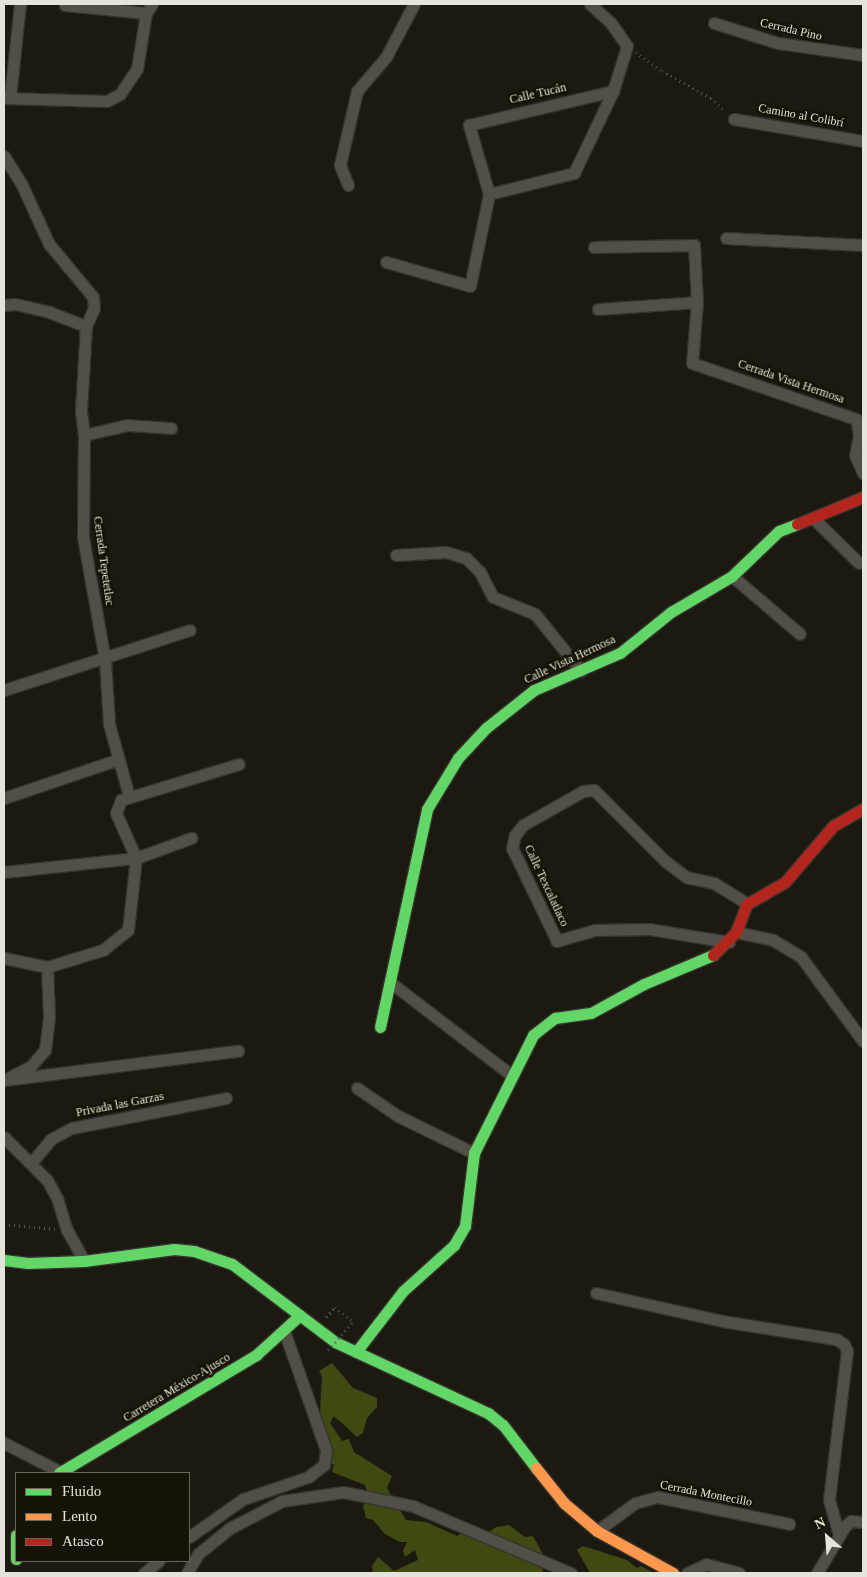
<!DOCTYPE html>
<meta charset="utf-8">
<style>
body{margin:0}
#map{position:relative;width:867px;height:1577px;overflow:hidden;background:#1c1911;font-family:"Times New Roman",serif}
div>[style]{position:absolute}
.forest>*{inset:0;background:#414912}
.path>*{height:2.5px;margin-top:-1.25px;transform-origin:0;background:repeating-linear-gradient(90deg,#585550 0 1px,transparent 0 5px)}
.roads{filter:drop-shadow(1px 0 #37342f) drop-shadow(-1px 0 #37342f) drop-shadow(0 1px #37342f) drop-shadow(0 -1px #37342f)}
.street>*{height:11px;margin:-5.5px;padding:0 5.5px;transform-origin:5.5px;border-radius:5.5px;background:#524f49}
.fast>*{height:11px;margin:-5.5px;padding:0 5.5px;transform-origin:5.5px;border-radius:5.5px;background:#63d668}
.slow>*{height:11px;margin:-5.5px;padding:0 5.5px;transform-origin:5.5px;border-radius:5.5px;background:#ff974d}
.jam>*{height:11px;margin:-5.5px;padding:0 5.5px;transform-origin:5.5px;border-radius:5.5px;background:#b3261e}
.path-bridge>*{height:2.5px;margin-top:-1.25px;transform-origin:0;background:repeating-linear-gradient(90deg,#585550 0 1px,transparent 0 5px)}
span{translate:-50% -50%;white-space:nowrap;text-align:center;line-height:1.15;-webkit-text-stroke:5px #161205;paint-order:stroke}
.street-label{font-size:12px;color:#e6e3da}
.frame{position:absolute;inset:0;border:5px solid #e6e3da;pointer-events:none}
.legend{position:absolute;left:15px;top:1472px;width:175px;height:90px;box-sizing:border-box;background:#161205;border:1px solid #69665a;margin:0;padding:6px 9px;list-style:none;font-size:15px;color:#e6e3da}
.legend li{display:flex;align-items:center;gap:10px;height:25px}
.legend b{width:25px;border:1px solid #69665a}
.north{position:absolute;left:802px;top:1512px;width:50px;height:50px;-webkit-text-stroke:4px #161205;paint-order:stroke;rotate:333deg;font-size:14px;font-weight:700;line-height:20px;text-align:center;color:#e6e3da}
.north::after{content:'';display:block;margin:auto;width:18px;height:22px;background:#e6e3da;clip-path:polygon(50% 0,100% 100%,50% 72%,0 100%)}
</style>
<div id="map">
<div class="forest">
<div style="clip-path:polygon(332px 1363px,353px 1388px,377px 1398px,377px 1407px,367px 1418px,363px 1433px,357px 1437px,334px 1416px,330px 1423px,342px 1441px,349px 1439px,354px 1452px,392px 1476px,387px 1488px,406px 1520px,426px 1522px,457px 1536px,462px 1533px,485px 1535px,496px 1527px,509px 1525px,525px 1537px,533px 1536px,544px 1556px,533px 1561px,533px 1565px,540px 1565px,544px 1573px,373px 1573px,372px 1566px,378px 1557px,394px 1571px,418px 1560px,415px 1550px,405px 1557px,403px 1551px,407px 1542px,400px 1542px,385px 1534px,373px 1520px,366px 1518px,363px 1505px,372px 1501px,375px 1492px,368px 1493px,365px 1485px,332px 1472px,334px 1464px,323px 1466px,319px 1433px,322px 1376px,319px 1371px)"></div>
<div style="clip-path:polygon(583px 1546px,627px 1560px,637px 1568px,641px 1566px,652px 1572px,666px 1573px,590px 1573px,577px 1550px)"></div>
</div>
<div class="path">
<div style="left:636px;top:52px;width:32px;rotate:36deg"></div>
<div style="left:662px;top:71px;width:56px;rotate:28.9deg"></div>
<div style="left:711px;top:98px;width:19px;rotate:43deg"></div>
<div style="left:4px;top:1224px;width:51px;rotate:5.6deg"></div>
<div style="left:326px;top:1317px;width:13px;rotate:-48deg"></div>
<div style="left:335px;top:1307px;width:23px;rotate:38deg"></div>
</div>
<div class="roads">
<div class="street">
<div style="left:65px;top:5px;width:81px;rotate:5.6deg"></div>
<div style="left:714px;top:23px;width:67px;rotate:17.4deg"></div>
<div style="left:778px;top:43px;width:86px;rotate:8deg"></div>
<div style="left:10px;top:97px;width:94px;rotate:-83.9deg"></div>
<div style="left:4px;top:98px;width:103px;rotate:1.7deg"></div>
<div style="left:107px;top:101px;width:15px;rotate:-28deg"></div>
<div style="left:120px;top:94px;width:30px;rotate:-56deg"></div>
<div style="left:137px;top:69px;width:57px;rotate:-80.9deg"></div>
<div style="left:146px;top:13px;width:11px;rotate:-56deg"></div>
<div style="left:734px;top:119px;width:131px;rotate:9.7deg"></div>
<div style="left:4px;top:156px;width:34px;rotate:58deg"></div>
<div style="left:22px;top:185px;width:65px;rotate:65.4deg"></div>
<div style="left:49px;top:244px;width:69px;rotate:50.3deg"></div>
<div style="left:93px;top:297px;width:11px;rotate:85deg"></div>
<div style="left:94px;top:308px;width:20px;rotate:114deg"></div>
<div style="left:348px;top:185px;width:22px;rotate:-112deg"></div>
<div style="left:340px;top:165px;width:76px;rotate:-77.1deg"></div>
<div style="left:357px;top:91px;width:45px;rotate:-49.5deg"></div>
<div style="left:386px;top:57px;width:60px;rotate:-62.2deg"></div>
<div style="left:489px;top:194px;width:88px;rotate:-13.9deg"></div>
<div style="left:574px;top:173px;width:91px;rotate:-64.6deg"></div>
<div style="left:613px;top:91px;width:47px;rotate:-72.7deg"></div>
<div style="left:627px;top:46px;width:29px;rotate:-125deg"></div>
<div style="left:610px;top:22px;width:27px;rotate:-138deg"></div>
<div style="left:726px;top:238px;width:137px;rotate:2.9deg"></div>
<div style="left:594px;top:247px;width:100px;rotate:-1.1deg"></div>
<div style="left:694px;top:245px;width:57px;rotate:87deg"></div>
<div style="left:697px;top:302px;width:61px;rotate:94.7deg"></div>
<div style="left:692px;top:363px;width:173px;rotate:18.9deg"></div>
<div style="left:856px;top:419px;width:16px;rotate:79deg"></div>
<div style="left:859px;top:435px;width:20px;rotate:101deg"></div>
<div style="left:855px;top:455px;width:20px;rotate:66deg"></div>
<div style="left:386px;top:262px;width:87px;rotate:15.9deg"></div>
<div style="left:470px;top:286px;width:94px;rotate:-78.3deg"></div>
<div style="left:489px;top:194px;width:72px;rotate:-106.2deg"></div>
<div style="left:469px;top:125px;width:148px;rotate:-13.3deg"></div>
<div style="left:4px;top:305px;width:11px;rotate:-5deg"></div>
<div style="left:15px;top:304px;width:35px;rotate:13deg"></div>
<div style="left:49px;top:312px;width:40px;rotate:21deg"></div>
<div style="left:598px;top:309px;width:99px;rotate:-4deg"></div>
<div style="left:86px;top:326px;width:85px;rotate:93.4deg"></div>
<div style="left:81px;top:411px;width:24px;rotate:83deg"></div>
<div style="left:84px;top:435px;width:102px;rotate:90.6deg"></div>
<div style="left:83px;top:537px;width:125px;rotate:79.9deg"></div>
<div style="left:105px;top:660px;width:64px;rotate:86.4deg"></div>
<div style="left:109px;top:724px;width:75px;rotate:74.5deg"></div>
<div style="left:84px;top:435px;width:44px;rotate:-13.1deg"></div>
<div style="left:127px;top:425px;width:44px;rotate:3.9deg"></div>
<div style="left:813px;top:518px;width:64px;rotate:44.4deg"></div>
<div style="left:396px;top:555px;width:50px;rotate:-3.4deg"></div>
<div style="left:446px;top:552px;width:21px;rotate:17deg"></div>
<div style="left:466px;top:558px;width:20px;rotate:45deg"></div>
<div style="left:480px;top:572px;width:28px;rotate:63deg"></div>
<div style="left:493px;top:597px;width:45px;rotate:22deg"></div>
<div style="left:535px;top:614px;width:73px;rotate:51.1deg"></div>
<div style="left:732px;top:576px;width:89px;rotate:40.5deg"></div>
<div style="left:4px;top:690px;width:195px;rotate:-17.9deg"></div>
<div style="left:4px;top:798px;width:121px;rotate:-18.7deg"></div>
<div style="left:4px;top:872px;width:133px;rotate:-6.1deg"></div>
<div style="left:136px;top:858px;width:59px;rotate:-20deg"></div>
<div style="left:736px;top:932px;width:38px;rotate:12deg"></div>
<div style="left:773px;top:940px;width:33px;rotate:31deg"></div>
<div style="left:801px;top:957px;width:104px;rotate:53.6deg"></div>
<div style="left:729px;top:942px;width:80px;rotate:-170.7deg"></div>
<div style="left:650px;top:929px;width:55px;rotate:179deg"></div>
<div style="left:595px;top:930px;width:40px;rotate:164deg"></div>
<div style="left:557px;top:941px;width:103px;rotate:-115.8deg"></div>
<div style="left:512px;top:848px;width:13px;rotate:-77deg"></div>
<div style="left:515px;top:835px;width:13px;rotate:-51deg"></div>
<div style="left:523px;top:825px;width:69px;rotate:-29.5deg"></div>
<div style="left:583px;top:791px;width:11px;rotate:-5deg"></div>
<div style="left:594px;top:790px;width:100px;rotate:45deg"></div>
<div style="left:665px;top:861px;width:26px;rotate:37deg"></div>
<div style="left:686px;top:877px;width:29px;rotate:12deg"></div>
<div style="left:714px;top:883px;width:39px;rotate:32deg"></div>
<div style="left:4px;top:958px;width:44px;rotate:11.8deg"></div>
<div style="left:47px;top:967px;width:59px;rotate:-16.9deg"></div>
<div style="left:103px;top:950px;width:32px;rotate:-39deg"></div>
<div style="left:128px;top:930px;width:72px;rotate:-83.7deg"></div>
<div style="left:136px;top:858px;width:49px;rotate:-114deg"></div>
<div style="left:116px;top:813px;width:14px;rotate:-69deg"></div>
<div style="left:121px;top:800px;width:123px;rotate:-17deg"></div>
<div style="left:390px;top:982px;width:153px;rotate:37.5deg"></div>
<div style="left:10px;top:1077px;width:22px;rotate:-27deg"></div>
<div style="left:30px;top:1067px;width:23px;rotate:-49deg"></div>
<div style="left:45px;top:1050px;width:34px;rotate:-83deg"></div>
<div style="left:49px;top:1016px;width:49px;rotate:-92.3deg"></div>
<div style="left:4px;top:1080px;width:236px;rotate:-7.1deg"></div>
<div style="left:357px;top:1088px;width:50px;rotate:34.3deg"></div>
<div style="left:398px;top:1116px;width:85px;rotate:26deg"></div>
<div style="left:4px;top:1137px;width:61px;rotate:45deg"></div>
<div style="left:47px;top:1180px;width:21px;rotate:61deg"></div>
<div style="left:57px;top:1198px;width:34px;rotate:73deg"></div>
<div style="left:67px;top:1230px;width:35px;rotate:61deg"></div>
<div style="left:31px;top:1163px;width:31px;rotate:-50deg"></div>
<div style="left:51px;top:1139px;width:24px;rotate:-28deg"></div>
<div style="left:72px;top:1128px;width:157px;rotate:-11deg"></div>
<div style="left:596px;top:1293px;width:129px;rotate:12.5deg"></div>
<div style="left:722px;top:1321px;width:115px;rotate:9deg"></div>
<div style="left:836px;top:1339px;width:9px;rotate:32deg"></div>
<div style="left:844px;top:1344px;width:8px;rotate:67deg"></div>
<div style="left:847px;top:1351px;width:150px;rotate:96.9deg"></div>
<div style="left:829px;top:1500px;width:37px;rotate:74deg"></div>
<div style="left:4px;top:1443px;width:64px;rotate:27deg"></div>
<div style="left:597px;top:1531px;width:47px;rotate:-36.4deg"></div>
<div style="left:635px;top:1503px;width:24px;rotate:-15deg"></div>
<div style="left:658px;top:1497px;width:134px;rotate:11.6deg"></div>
<div style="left:189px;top:1537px;width:66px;rotate:-35.1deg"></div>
<div style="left:243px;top:1499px;width:69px;rotate:-18.7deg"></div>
<div style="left:308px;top:1477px;width:20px;rotate:-37deg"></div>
<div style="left:324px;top:1465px;width:15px;rotate:-82deg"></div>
<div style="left:326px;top:1450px;width:126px;rotate:-109.4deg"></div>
<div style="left:144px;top:1573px;width:19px;rotate:-39deg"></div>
<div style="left:187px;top:1573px;width:22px;rotate:-60deg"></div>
<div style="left:198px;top:1554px;width:41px;rotate:-39.1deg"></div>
<div style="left:230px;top:1528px;width:59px;rotate:-27.4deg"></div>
<div style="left:282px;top:1501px;width:62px;rotate:-8.4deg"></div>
<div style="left:343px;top:1492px;width:71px;rotate:11.3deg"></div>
<div style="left:413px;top:1506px;width:172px;rotate:23deg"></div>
<div style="left:687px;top:1573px;width:21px;rotate:-25deg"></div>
<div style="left:706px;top:1564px;width:34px;rotate:15deg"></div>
<div style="left:817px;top:1573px;width:55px;rotate:-59.2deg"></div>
<div style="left:845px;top:1526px;width:8px;rotate:-40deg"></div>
<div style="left:851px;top:1521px;width:12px;rotate:5deg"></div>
</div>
<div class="fast">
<div style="left:380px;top:1027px;width:223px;rotate:-77.8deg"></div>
<div style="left:427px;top:809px;width:60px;rotate:-58.7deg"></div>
<div style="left:458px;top:758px;width:41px;rotate:-47deg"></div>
<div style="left:486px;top:728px;width:61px;rotate:-38.4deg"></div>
<div style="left:534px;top:690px;width:94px;rotate:-23.3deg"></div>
<div style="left:620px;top:653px;width:65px;rotate:-38.8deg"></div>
<div style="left:671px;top:612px;width:71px;rotate:-30.5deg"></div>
<div style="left:732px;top:576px;width:65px;rotate:-43.8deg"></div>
<div style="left:779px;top:531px;width:19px;rotate:-21deg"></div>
<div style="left:4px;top:1260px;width:24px;rotate:7deg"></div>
<div style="left:28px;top:1263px;width:56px;rotate:-2deg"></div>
<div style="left:84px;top:1261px;width:91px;rotate:-7.6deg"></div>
<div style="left:174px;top:1249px;width:20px;rotate:6deg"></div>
<div style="left:194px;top:1251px;width:40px;rotate:18.9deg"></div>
<div style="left:232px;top:1264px;width:129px;rotate:37.1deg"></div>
<div style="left:335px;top:1342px;width:169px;rotate:24.9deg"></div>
<div style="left:488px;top:1413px;width:19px;rotate:39deg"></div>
<div style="left:503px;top:1425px;width:54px;rotate:52.5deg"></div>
<div style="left:356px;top:1352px;width:77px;rotate:-52.4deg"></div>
<div style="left:403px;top:1291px;width:69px;rotate:-42deg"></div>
<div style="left:454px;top:1245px;width:22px;rotate:-60deg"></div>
<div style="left:465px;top:1226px;width:74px;rotate:-83deg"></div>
<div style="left:474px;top:1153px;width:132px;rotate:-63.4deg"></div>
<div style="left:533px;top:1035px;width:28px;rotate:-38deg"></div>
<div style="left:555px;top:1018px;width:36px;rotate:-8deg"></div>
<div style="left:591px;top:1013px;width:60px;rotate:-28.7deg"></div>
<div style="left:644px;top:984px;width:75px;rotate:-22.8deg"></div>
<div style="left:59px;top:1473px;width:230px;rotate:-30.9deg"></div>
<div style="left:256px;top:1355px;width:59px;rotate:-42.3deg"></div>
<div style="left:16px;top:1535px;width:24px;rotate:90deg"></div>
</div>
<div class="slow">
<div style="left:536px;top:1468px;width:45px;rotate:51.3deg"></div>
<div style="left:564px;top:1503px;width:43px;rotate:40.3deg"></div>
<div style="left:597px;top:1531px;width:87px;rotate:28.9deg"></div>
</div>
<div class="jam">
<div style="left:797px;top:524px;width:71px;rotate:-22.2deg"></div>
<div style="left:713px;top:955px;width:33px;rotate:-45deg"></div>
<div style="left:736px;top:932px;width:30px;rotate:-69deg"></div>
<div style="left:747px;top:904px;width:44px;rotate:-30.1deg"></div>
<div style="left:785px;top:882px;width:74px;rotate:-49.4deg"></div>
<div style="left:833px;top:826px;width:34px;rotate:-30deg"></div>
</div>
</div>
<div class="path-bridge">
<div style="left:328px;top:1350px;width:38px;rotate:-49deg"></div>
</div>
<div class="street-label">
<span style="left:791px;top:30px;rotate:13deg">Cerrada Pino</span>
<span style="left:538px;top:94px;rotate:-13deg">Calle Tucán</span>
<span style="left:801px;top:116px;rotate:10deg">Camino al Colibrí</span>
<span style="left:791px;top:382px;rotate:19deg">Cerrada Vista Hermosa</span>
<span style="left:103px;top:561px;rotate:82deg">Cerrada Tepetetlac</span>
<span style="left:570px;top:660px;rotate:-25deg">Calle Vista Hermosa</span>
<span style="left:546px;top:886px;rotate:65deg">Calle Texcalatlaco</span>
<span style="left:120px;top:1105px;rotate:-11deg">Privada las Garzas</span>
<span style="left:177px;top:1388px;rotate:-31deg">Carretera México-Ajusco</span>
<span style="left:706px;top:1494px;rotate:11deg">Cerrada Montecillo</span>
</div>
<div class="frame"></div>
<ul class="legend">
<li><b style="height:6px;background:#63d668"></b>Fluido</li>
<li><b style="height:6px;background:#ff974d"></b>Lento</li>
<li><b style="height:6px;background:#b3261e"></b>Atasco</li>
</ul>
<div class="north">N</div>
</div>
